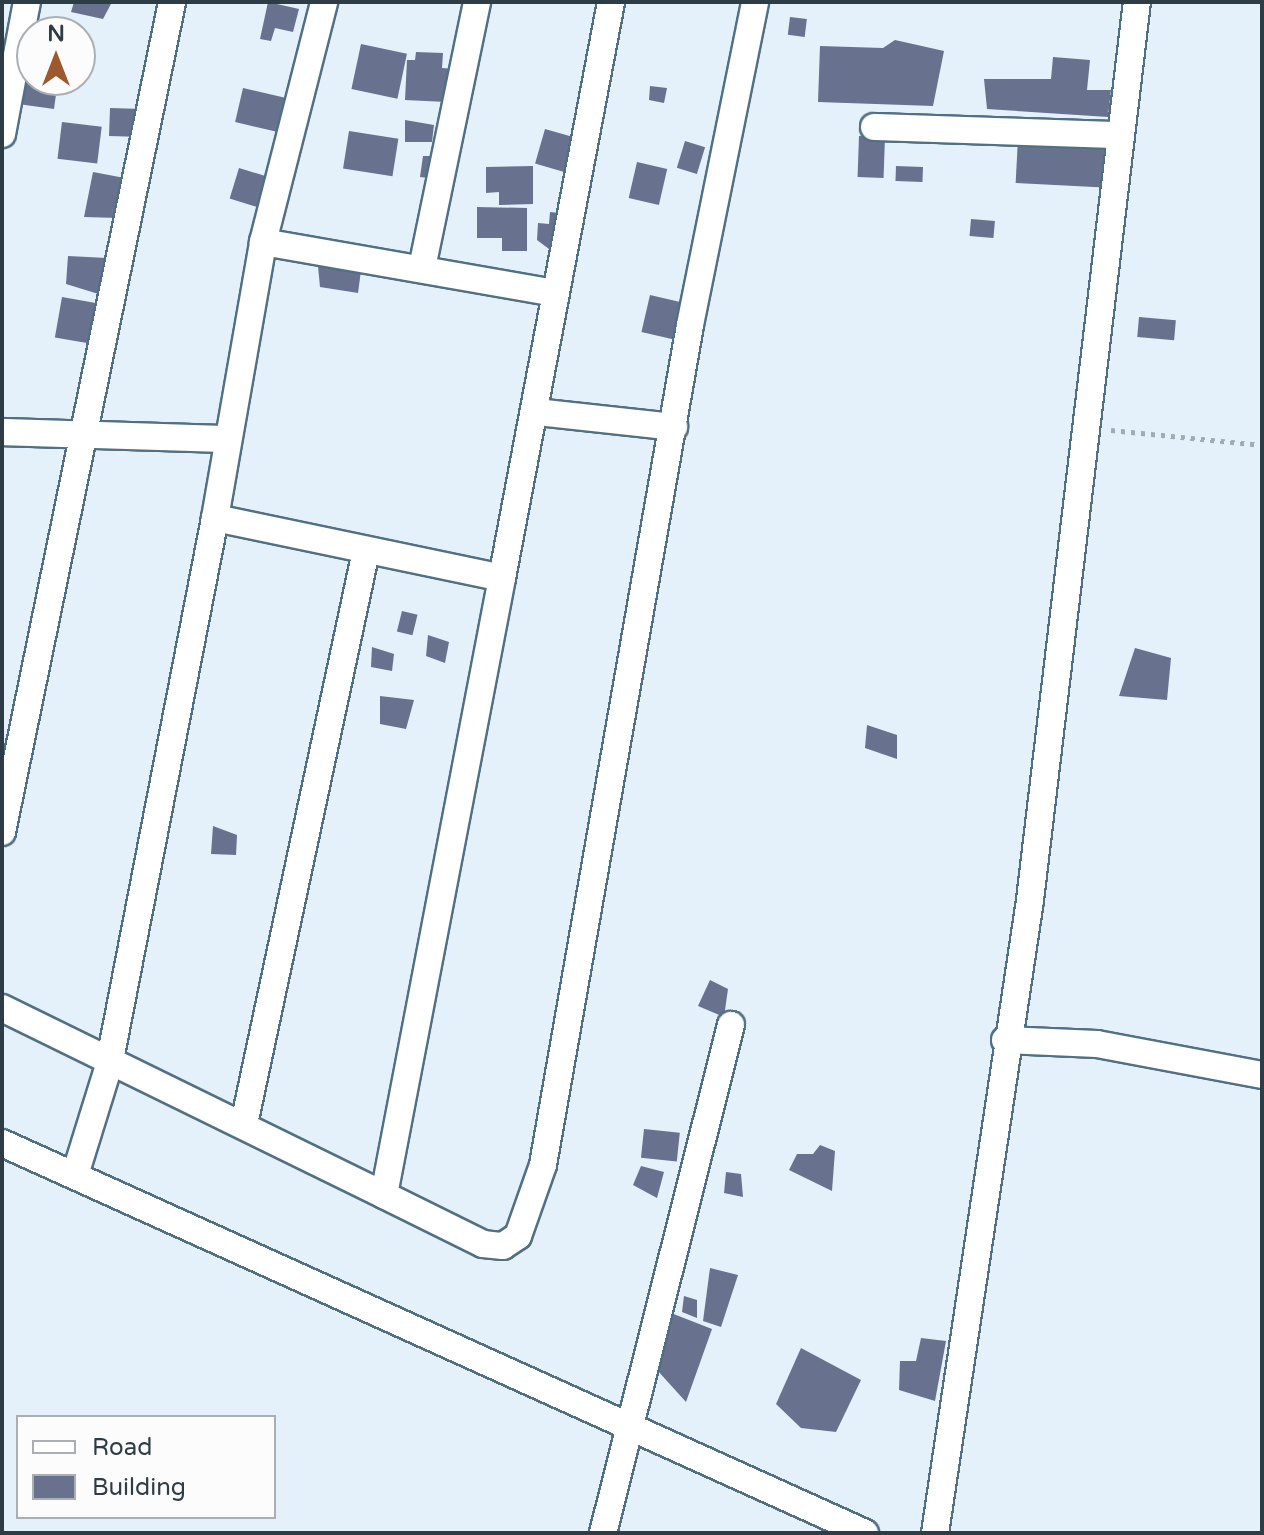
<!DOCTYPE html>
<style>
body{margin:0}
#map{position:relative;width:1264px;height:1535px;overflow:hidden;background:#e4f1fa;font-family:"Varela Round",sans-serif}
div>[style]{position:absolute}
.building>*{inset:0;background:#68718e;transform-origin:0 0}
.path>*{height:5px;margin-top:-2.5px;transform-origin:0;background:repeating-linear-gradient(90deg,#9eacb5 0 4px,transparent 0 10px)}
.roads{filter:drop-shadow(2px 0 #527083) drop-shadow(-2px 0 #527083) drop-shadow(0 2px #527083) drop-shadow(0 -2px #527083)}
.street>*{height:26px;margin:-13px;padding:0 13px;transform-origin:13px;border-radius:13px;background:#fff}
span{translate:-50% -50%;white-space:nowrap;text-align:center;line-height:1.15;-webkit-text-stroke:8px #fcfcfc;paint-order:stroke}
.frame{position:absolute;inset:0;border:4px solid #2e3c45;pointer-events:none}
.legend{position:absolute;left:16px;top:1415px;width:260px;height:104px;box-sizing:border-box;background:#fcfcfc;border:2px solid #aaafb3;margin:0;padding:10px 14px;list-style:none;font-size:24px;color:#2e3c45}
.legend li{display:flex;align-items:center;gap:16px;height:40px}
.legend b{width:40px;border:2px solid #aaafb3}
.north{position:absolute;left:16px;top:16px;width:80px;height:80px;box-sizing:border-box;background:#fcfcfc;border:2px solid #aaafb3;border-radius:50%;rotate:0deg;font-size:22px;font-weight:700;line-height:32px;text-align:center;color:#2e3c45}
.north::after{content:'';display:block;margin:auto;width:28px;height:36px;background:#9e582e;clip-path:polygon(50% 0,100% 100%,50% 72%,0 100%)}
</style>
<div id="map">
<div class="building">
<div style="clip-path:polygon(74px 2px,112px 2px,103px 19px,71px 12px)"></div>
<div style="clip-path:polygon(268px 2px,299px 9px,293px 32px,275px 28px,271px 41px,260px 39px)"></div>
<div style="left:790px;top:17px;width:17px;height:18px;rotate:7deg"></div>
<div style="clip-path:polygon(895px 40px,944px 51px,933px 106px,818px 102px,820px 46px,883px 48px)"></div>
<div style="left:361px;top:44px;width:47px;height:46px;rotate:12deg"></div>
<div style="clip-path:polygon(416px 52px,443px 53px,442px 68px,456px 69px,446px 102px,405px 100px,407px 60px,415px 60px)"></div>
<div style="clip-path:polygon(1053px 57px,1090px 60px,1087px 90px,1111px 90px,1108px 117px,987px 109px,984px 79px,1051px 79px)"></div>
<div style="clip-path:polygon(23px 69px,32px 70px,32px 80px,58px 80px,54px 109px,18px 104px)"></div>
<div style="clip-path:polygon(650px 86px,667px 88px,664px 103px,649px 100px)"></div>
<div style="left:243px;top:88px;width:54px;height:35px;rotate:13deg"></div>
<div style="left:110px;top:108px;width:25px;height:28px;rotate:2deg"></div>
<div style="clip-path:polygon(405px 120px,434px 125px,432px 142px,405px 142px)"></div>
<div style="left:62px;top:122px;width:40px;height:37px;rotate:7deg"></div>
<div style="left:545px;top:129px;width:32px;height:36px;rotate:16deg"></div>
<div style="left:349px;top:131px;width:50px;height:38px;rotate:9deg"></div>
<div style="left:859px;top:136px;width:26px;height:41px;rotate:2deg"></div>
<div style="left:1018px;top:138px;width:93px;height:45px;rotate:3deg"></div>
<div style="left:685px;top:141px;width:21px;height:28px;rotate:17deg"></div>
<div style="clip-path:polygon(423px 156px,437px 156px,436px 179px,420px 177px)"></div>
<div style="left:637px;top:162px;width:31px;height:37px;rotate:13deg"></div>
<div style="clip-path:polygon(533px 166px,533px 204px,499px 205px,499px 192px,486px 193px,486px 167px)"></div>
<div style="left:896px;top:166px;width:27px;height:15px;rotate:2deg"></div>
<div style="left:239px;top:168px;width:37px;height:32px;rotate:17deg"></div>
<div style="clip-path:polygon(93px 172px,130px 179px,119px 218px,84px 217px)"></div>
<div style="clip-path:polygon(477px 207px,527px 208px,527px 251px,502px 251px,502px 238px,477px 238px)"></div>
<div style="clip-path:polygon(550px 212px,559px 213px,557px 255px,537px 240px,538px 223px,549px 224px)"></div>
<div style="left:971px;top:219px;width:24px;height:17px;rotate:5deg"></div>
<div style="clip-path:polygon(68px 256px,107px 258px,105px 296px,66px 284px)"></div>
<div style="clip-path:polygon(317px 256px,362px 263px,358px 293px,320px 287px)"></div>
<div style="left:650px;top:295px;width:41px;height:38px;rotate:13deg"></div>
<div style="left:62px;top:297px;width:40px;height:41px;rotate:10deg"></div>
<div style="left:1139px;top:317px;width:37px;height:20px;rotate:5deg"></div>
<div style="left:402px;top:611px;width:16px;height:21px;rotate:14deg"></div>
<div style="clip-path:polygon(428px 635px,449px 642px,445px 663px,426px 656px)"></div>
<div style="clip-path:polygon(372px 647px,394px 654px,392px 671px,371px 667px)"></div>
<div style="clip-path:polygon(1135px 648px,1171px 658px,1167px 700px,1119px 696px)"></div>
<div style="clip-path:polygon(380px 696px,414px 700px,406px 729px,380px 724px)"></div>
<div style="clip-path:polygon(867px 725px,897px 735px,897px 759px,865px 748px)"></div>
<div style="clip-path:polygon(213px 826px,237px 835px,236px 855px,211px 854px)"></div>
<div style="clip-path:polygon(710px 980px,728px 989px,724px 1017px,698px 1006px)"></div>
<div style="left:644px;top:1129px;width:36px;height:29px;rotate:6deg"></div>
<div style="clip-path:polygon(820px 1145px,835px 1151px,832px 1191px,789px 1170px,797px 1154px,813px 1154px)"></div>
<div style="clip-path:polygon(641px 1166px,664px 1172px,657px 1198px,633px 1185px)"></div>
<div style="clip-path:polygon(726px 1172px,741px 1174px,743px 1197px,724px 1193px)"></div>
<div style="clip-path:polygon(710px 1268px,738px 1275px,721px 1327px,703px 1321px)"></div>
<div style="clip-path:polygon(684px 1296px,697px 1300px,697px 1318px,682px 1312px)"></div>
<div style="clip-path:polygon(671px 1313px,712px 1329px,686px 1402px,657px 1370px)"></div>
<div style="clip-path:polygon(921px 1338px,946px 1341px,935px 1401px,899px 1390px,900px 1361px,916px 1361px)"></div>
<div style="clip-path:polygon(801px 1348px,861px 1380px,836px 1432px,801px 1428px,776px 1404px)"></div>
</div>
<div class="path">
<div style="left:1111px;top:430px;width:152px;rotate:5.7deg"></div>
</div>
<div class="roads">
<div class="street">
<div style="left:874px;top:127px;width:242px;rotate:1.9deg"></div>
<div style="left:2px;top:134px;width:134px;rotate:-79.3deg"></div>
<div style="left:263px;top:242px;width:295px;rotate:9.9deg"></div>
<div style="left:422px;top:268px;width:272px;rotate:-78.3deg"></div>
<div style="left:537px;top:412px;width:138px;rotate:6.2deg"></div>
<div style="left:2px;top:432px;width:225px;rotate:1.8deg"></div>
<div style="left:215px;top:518px;width:280px;rotate:-80.1deg"></div>
<div style="left:263px;top:242px;width:248px;rotate:-75.7deg"></div>
<div style="left:502px;top:578px;width:586px;rotate:-79.28deg"></div>
<div style="left:2px;top:832px;width:847px;rotate:-78.42deg"></div>
<div style="left:2px;top:1008px;width:425px;rotate:26.1deg"></div>
<div style="left:1005px;top:1040px;width:92px;rotate:2.5deg"></div>
<div style="left:1097px;top:1044px;width:168px;rotate:10.6deg"></div>
<div style="left:244px;top:1124px;width:586px;rotate:-77.98deg"></div>
<div style="left:2px;top:1143px;width:947px;rotate:24.32deg"></div>
<div style="left:75px;top:1175px;width:115px;rotate:-72.8deg"></div>
<div style="left:109px;top:1065px;width:557px;rotate:-79.03deg"></div>
<div style="left:215px;top:518px;width:293px;rotate:11.8deg"></div>
<div style="left:502px;top:578px;width:628px;rotate:100.83deg"></div>
<div style="left:384px;top:1195px;width:110px;rotate:26.3deg"></div>
<div style="left:483px;top:1244px;width:20px;rotate:6deg"></div>
<div style="left:503px;top:1246px;width:18px;rotate:-34deg"></div>
<div style="left:518px;top:1236px;width:75px;rotate:-70.6deg"></div>
<div style="left:543px;top:1165px;width:853px;rotate:-80.07deg"></div>
<div style="left:690px;top:325px;width:329px;rotate:-78.6deg"></div>
<div style="left:603px;top:1533px;width:524px;rotate:-75.86deg"></div>
<div style="left:935px;top:1533px;width:640px;rotate:-81.46deg"></div>
<div style="left:1030px;top:900px;width:904px;rotate:-83.21deg"></div>
</div>
</div>
<div class="frame"></div>
<ul class="legend">
<li><b style="height:10px;background:#fff"></b>Road</li>
<li><b style="height:22px;background:#68718e"></b>Building</li>
</ul>
<div class="north">N</div>
</div>
